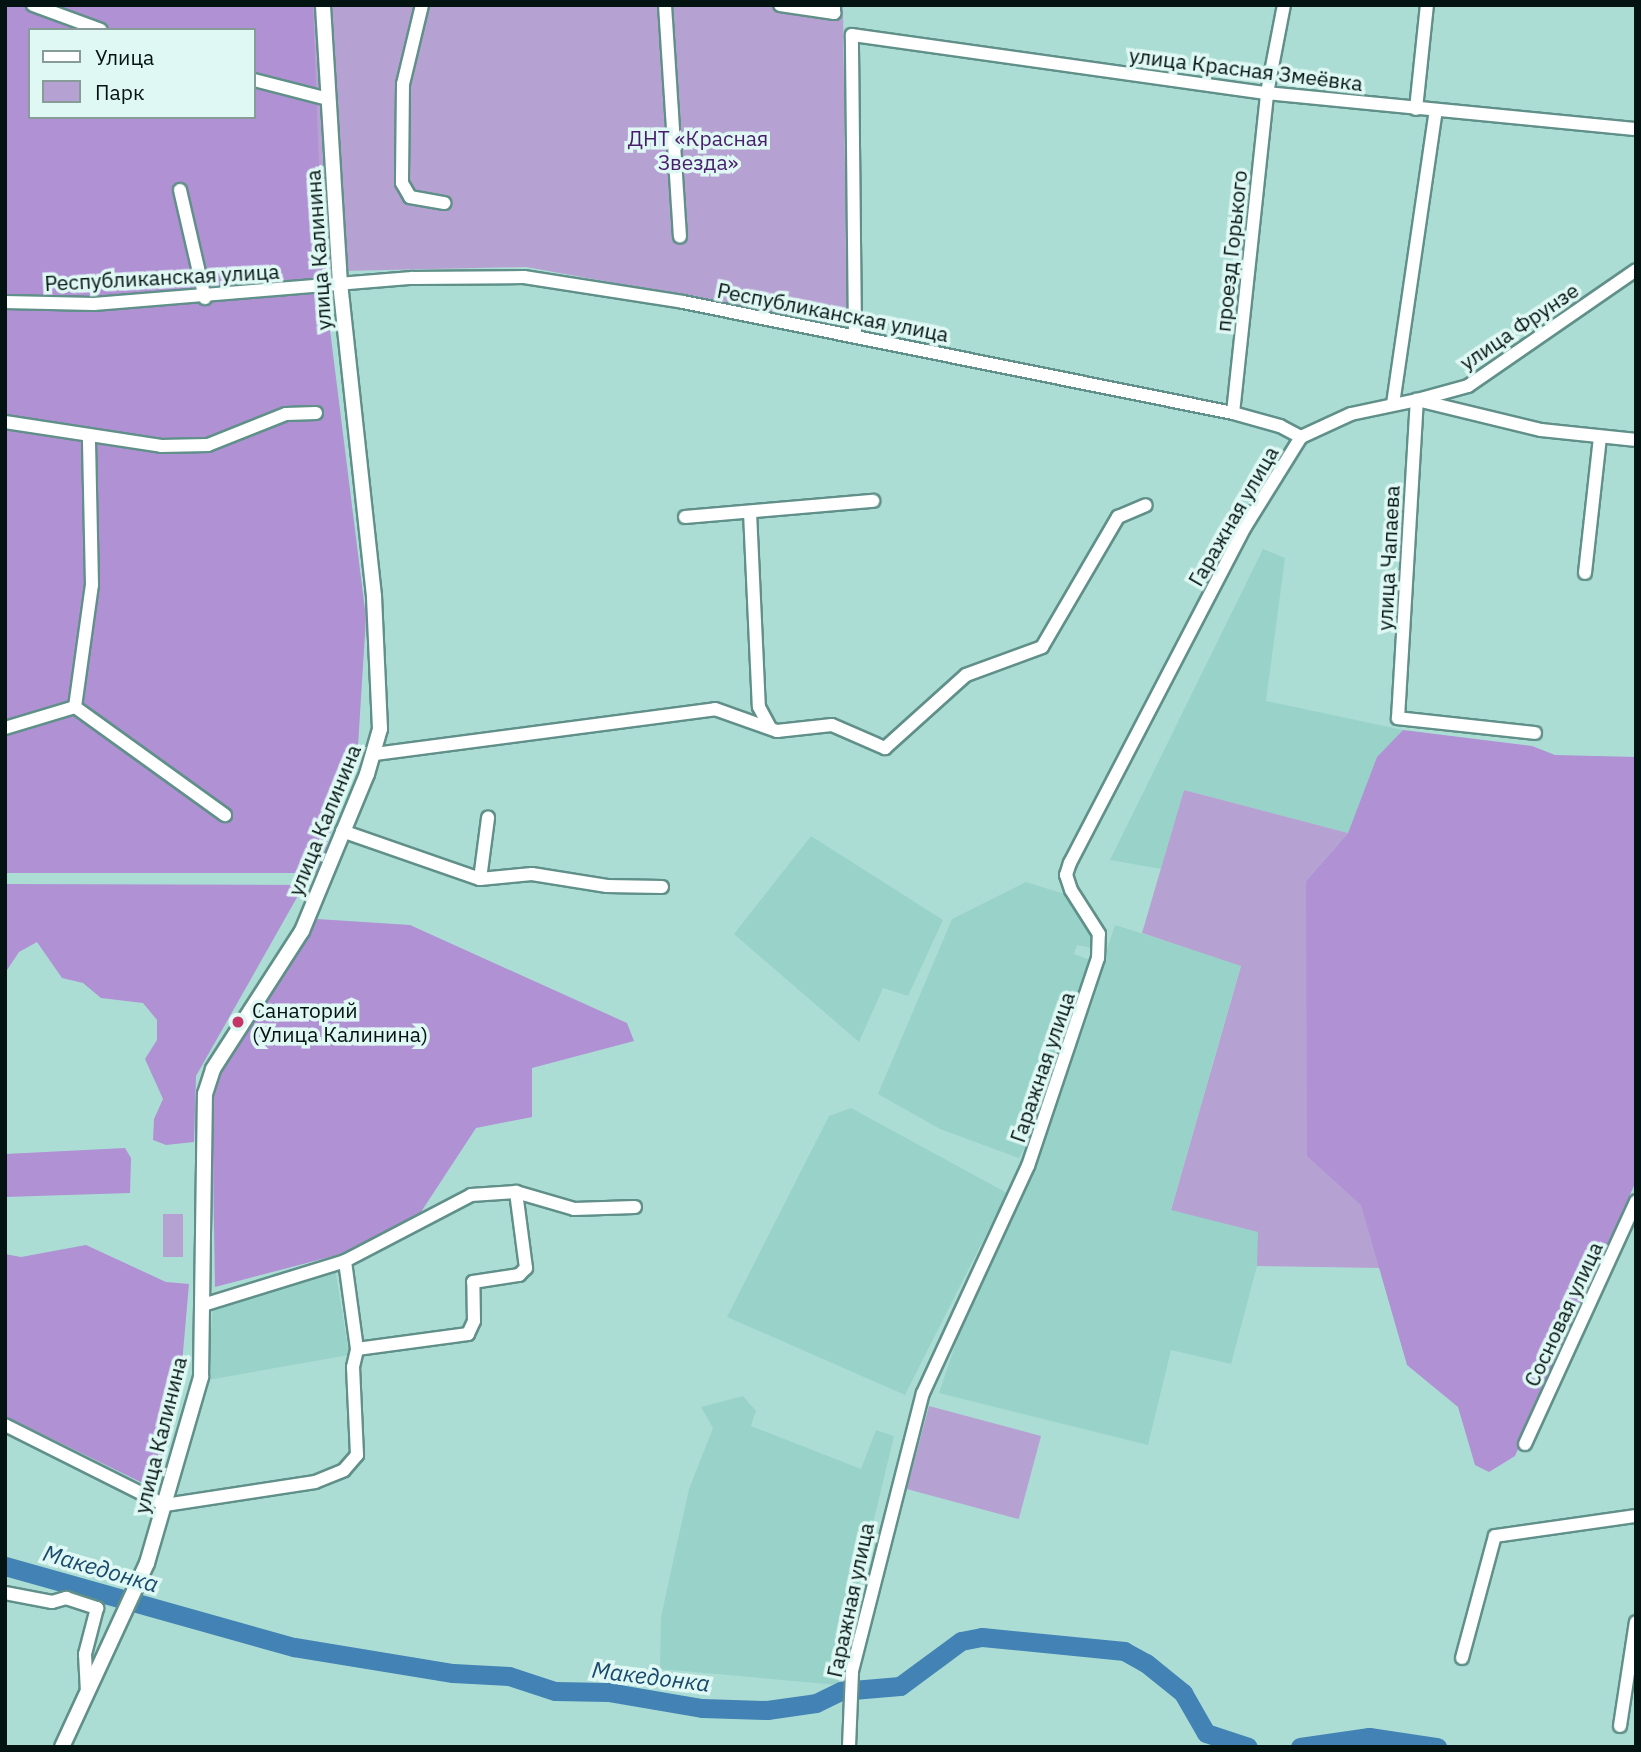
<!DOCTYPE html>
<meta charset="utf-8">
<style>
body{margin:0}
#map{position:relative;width:1641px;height:1752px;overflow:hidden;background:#acddd5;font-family:"IBM Plex Sans",sans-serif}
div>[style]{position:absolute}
.built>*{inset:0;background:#98d2c9}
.green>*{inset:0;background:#b6a2d2;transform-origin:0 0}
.forest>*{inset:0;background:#af91d4}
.river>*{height:19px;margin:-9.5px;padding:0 9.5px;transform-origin:9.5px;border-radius:9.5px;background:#4282b4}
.roads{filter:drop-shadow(2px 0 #609089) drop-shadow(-2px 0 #609089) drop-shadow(0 2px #609089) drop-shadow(0 -2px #609089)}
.minor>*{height:12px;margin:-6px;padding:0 6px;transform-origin:6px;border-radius:6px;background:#fff}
.major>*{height:14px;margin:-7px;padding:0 7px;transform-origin:7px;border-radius:7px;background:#fff}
.dots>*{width:19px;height:19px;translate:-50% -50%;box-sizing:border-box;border:4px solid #e0f8f4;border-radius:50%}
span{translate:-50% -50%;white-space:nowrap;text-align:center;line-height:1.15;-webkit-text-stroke:7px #e0f8f4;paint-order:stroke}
.street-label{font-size:21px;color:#021311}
.park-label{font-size:21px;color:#471d6c}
.poi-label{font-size:21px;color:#021311}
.left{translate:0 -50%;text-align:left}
.water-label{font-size:23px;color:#19496c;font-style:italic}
.frame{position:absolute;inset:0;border:7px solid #021311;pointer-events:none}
.legend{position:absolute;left:28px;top:28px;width:228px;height:91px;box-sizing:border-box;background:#e0f8f4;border:2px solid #879c99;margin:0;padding:9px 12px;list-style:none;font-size:21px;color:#021311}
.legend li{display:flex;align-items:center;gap:14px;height:35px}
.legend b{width:35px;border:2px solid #879c99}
</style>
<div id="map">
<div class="built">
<div style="clip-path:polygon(1263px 549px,1285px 558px,1266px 701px,1403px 730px,1377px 757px,1348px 833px,1184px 790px,1161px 869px,1110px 860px)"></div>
<div style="clip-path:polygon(811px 836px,943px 920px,908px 996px,883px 988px,859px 1042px,734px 934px)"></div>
<div style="clip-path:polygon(1026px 882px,1074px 897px,1097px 933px,1096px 949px,1077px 945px,1074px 954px,1093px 961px,1037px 1125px,1019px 1158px,940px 1129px,878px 1094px,952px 919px)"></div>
<div style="clip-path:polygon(1115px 925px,1241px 965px,1171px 1209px,1259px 1232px,1257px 1266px,1231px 1364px,1171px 1350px,1148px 1445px,939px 1393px,970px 1302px,1036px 1164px)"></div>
<div style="clip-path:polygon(851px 1108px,1007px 1193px,905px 1395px,727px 1317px,829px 1116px)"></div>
<div style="clip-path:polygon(335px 1267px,349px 1355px,208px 1380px,213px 1303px)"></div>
<div style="clip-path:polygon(743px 1396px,756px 1411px,751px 1426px,861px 1469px,876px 1430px,894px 1436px,841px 1657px,838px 1685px,660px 1669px,661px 1617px,689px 1489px,713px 1428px,701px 1407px)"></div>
</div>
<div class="green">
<div style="clip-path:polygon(134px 5px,843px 5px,847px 325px,526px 267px,342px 271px,332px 279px,70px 292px,5px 286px,30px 30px,30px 117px,254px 117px,254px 30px)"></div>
<div style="clip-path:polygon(1184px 790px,1348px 833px,1306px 881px,1361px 1205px,1368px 1213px,1381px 1268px,1257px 1266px,1258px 1232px,1171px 1210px,1241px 966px,1142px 933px)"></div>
<div style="left:163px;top:1214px;width:20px;height:43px"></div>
<div style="left:929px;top:1406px;width:116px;height:86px;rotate:15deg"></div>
</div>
<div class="forest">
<div style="clip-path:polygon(evenodd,5px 5px,313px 5px,323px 274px,366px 618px,358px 746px,318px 873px,5px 873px,5px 5px,30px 30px,254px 30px,254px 117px,30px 117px,30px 30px)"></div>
<div style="clip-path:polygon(1403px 730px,1532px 746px,1555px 755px,1636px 757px,1636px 1181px,1515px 1456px,1489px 1472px,1475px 1465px,1458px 1407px,1407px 1365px,1361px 1205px,1307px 1156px,1306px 881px,1348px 833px,1377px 757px)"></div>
<div style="clip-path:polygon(5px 884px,304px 885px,196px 1076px,194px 1142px,166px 1145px,153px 1140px,154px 1119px,163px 1099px,145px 1059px,157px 1040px,157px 1020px,143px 1003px,101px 998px,83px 983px,62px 978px,37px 942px,19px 952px,5px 973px)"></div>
<div style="clip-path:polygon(317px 919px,410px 925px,627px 1023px,634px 1041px,532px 1068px,532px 1117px,476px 1128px,421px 1212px,345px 1253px,215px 1287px,212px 1101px,216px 1075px)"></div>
<div style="clip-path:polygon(125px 1148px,131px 1158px,130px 1193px,5px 1197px,5px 1154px)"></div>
<div style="clip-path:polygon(86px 1245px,166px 1282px,189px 1284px,178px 1409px,153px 1488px,5px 1416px,5px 1254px,21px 1257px)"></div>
</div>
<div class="river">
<div style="left:5px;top:1566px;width:300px;rotate:15.7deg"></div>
<div style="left:294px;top:1647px;width:161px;rotate:9.3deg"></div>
<div style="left:453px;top:1673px;width:56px;rotate:3.1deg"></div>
<div style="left:509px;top:1676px;width:48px;rotate:18.1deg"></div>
<div style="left:555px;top:1691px;width:53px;rotate:1.1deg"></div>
<div style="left:608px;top:1692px;width:95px;rotate:9.7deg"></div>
<div style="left:702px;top:1708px;width:65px;rotate:1.8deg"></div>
<div style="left:767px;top:1710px;width:49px;rotate:-8.1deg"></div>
<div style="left:816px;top:1703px;width:28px;rotate:-26deg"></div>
<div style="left:841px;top:1691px;width:59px;rotate:-4.8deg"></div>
<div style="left:900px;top:1686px;width:76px;rotate:-36.4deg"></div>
<div style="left:961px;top:1641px;width:21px;rotate:-11deg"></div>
<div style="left:982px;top:1637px;width:143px;rotate:5.6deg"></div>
<div style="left:1124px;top:1651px;width:25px;rotate:29deg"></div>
<div style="left:1146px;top:1663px;width:48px;rotate:39deg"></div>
<div style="left:1183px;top:1693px;width:46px;rotate:60.1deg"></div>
<div style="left:1206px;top:1733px;width:44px;rotate:18.4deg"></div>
<div style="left:1300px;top:1747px;width:70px;rotate:-8.2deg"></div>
<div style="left:1369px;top:1737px;width:69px;rotate:8.4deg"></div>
</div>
<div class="roads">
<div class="minor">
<div style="left:33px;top:5px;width:72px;rotate:20.2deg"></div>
<div style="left:422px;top:5px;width:81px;rotate:103.5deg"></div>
<div style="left:403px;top:84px;width:99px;rotate:90.6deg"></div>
<div style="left:402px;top:183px;width:16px;rotate:60deg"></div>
<div style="left:410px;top:197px;width:35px;rotate:10deg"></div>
<div style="left:665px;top:5px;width:232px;rotate:86.3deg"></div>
<div style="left:780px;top:5px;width:55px;rotate:8.4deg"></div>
<div style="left:834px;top:13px;width:8px;rotate:-90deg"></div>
<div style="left:254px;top:80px;width:76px;rotate:14.4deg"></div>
<div style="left:1416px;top:109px;width:105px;rotate:-84deg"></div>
<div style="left:180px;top:190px;width:111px;rotate:77deg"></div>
<div style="left:5px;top:302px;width:89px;rotate:1.3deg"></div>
<div style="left:94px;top:304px;width:319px;rotate:-4.7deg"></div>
<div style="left:412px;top:278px;width:112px;rotate:-0.5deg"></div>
<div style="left:524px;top:277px;width:161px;rotate:8.9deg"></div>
<div style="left:683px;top:302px;width:561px;rotate:11.41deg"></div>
<div style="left:1233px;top:413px;width:49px;rotate:15.5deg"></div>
<div style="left:1280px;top:426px;width:24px;rotate:28deg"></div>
<div style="left:1301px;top:437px;width:55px;rotate:-24.7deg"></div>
<div style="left:1351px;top:414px;width:67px;rotate:-12deg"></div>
<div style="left:1417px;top:400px;width:128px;rotate:13.6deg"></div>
<div style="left:1541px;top:430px;width:96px;rotate:6deg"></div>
<div style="left:855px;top:335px;width:300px;rotate:-90.6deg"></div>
<div style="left:852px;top:35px;width:419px;rotate:8deg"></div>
<div style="left:1267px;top:93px;width:371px;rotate:5.6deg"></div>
<div style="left:1393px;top:404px;width:296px;rotate:-81.7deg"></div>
<div style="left:1233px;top:413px;width:322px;rotate:-83.9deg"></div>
<div style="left:1267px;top:93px;width:90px;rotate:-79.1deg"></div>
<div style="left:5px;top:422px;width:158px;rotate:8.7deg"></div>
<div style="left:161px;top:446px;width:47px;rotate:-1.2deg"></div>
<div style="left:208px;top:445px;width:84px;rotate:-21.7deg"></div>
<div style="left:286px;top:414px;width:30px;rotate:-2deg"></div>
<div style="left:750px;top:512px;width:195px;rotate:87.4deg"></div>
<div style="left:759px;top:707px;width:24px;rotate:62deg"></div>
<div style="left:685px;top:517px;width:189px;rotate:-4.9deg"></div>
<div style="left:1585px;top:573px;width:137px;rotate:-83.7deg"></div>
<div style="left:75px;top:707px;width:123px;rotate:-82.1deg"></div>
<div style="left:92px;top:585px;width:148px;rotate:-91.2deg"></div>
<div style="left:75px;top:707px;width:185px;rotate:35.8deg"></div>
<div style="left:5px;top:728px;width:73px;rotate:-16.7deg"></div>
<div style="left:1535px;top:733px;width:138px;rotate:-173.8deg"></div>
<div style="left:1398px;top:718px;width:319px;rotate:-86.6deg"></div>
<div style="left:1417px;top:400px;width:53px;rotate:-15.4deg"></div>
<div style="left:1468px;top:386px;width:204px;rotate:-34.6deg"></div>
<div style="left:375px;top:754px;width:343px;rotate:-7.5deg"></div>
<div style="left:715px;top:709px;width:66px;rotate:19.5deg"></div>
<div style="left:777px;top:731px;width:55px;rotate:-6.2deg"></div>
<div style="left:832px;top:725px;width:58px;rotate:23.5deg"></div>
<div style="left:885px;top:748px;width:109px;rotate:-42deg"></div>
<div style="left:966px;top:675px;width:81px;rotate:-20.2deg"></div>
<div style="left:1042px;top:647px;width:151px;rotate:-59.7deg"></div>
<div style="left:1118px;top:517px;width:30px;rotate:-23deg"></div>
<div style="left:342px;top:831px;width:146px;rotate:19.2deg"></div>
<div style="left:480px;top:879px;width:52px;rotate:-5.5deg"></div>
<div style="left:532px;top:874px;width:76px;rotate:9.1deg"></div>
<div style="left:607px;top:886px;width:55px;rotate:1deg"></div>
<div style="left:480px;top:879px;width:62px;rotate:-82.5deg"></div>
<div style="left:203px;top:1305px;width:149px;rotate:-17.2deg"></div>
<div style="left:345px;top:1261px;width:142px;rotate:-27.6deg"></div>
<div style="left:471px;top:1195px;width:45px;rotate:-3.8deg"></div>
<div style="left:516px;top:1192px;width:60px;rotate:16.3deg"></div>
<div style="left:574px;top:1209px;width:61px;rotate:-1.9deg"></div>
<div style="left:357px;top:1349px;width:112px;rotate:-7.7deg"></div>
<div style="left:468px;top:1334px;width:14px;rotate:-65deg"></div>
<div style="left:474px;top:1321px;width:39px;rotate:-91deg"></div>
<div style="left:473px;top:1282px;width:47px;rotate:-8.7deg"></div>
<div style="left:519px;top:1275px;width:10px;rotate:-45deg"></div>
<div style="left:526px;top:1268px;width:77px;rotate:-97.5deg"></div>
<div style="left:5px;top:1425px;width:179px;rotate:26.6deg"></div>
<div style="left:165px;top:1505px;width:152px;rotate:-8.7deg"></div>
<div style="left:315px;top:1482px;width:31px;rotate:-22deg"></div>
<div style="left:344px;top:1470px;width:20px;rotate:-49deg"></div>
<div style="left:357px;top:1455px;width:88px;rotate:-92.6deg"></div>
<div style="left:353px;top:1367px;width:18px;rotate:-77deg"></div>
<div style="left:357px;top:1349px;width:89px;rotate:-97.8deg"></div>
<div style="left:1525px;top:1444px;width:267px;rotate:-65.4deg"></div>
<div style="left:5px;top:1593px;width:48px;rotate:10.8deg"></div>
<div style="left:52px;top:1602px;width:15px;rotate:-16deg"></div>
<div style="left:66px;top:1598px;width:33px;rotate:18deg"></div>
<div style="left:97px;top:1608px;width:48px;rotate:104.6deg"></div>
<div style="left:85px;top:1654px;width:37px;rotate:87deg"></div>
<div style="left:1462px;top:1658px;width:126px;rotate:-74.9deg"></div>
<div style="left:1495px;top:1536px;width:142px;rotate:-8.1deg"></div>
<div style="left:1620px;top:1726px;width:105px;rotate:-81.3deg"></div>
<div style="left:849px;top:1747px;width:76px;rotate:-87.7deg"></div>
<div style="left:852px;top:1671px;width:287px;rotate:-75.7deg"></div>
<div style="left:923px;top:1393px;width:250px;rotate:-65.2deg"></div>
<div style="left:1028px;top:1166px;width:219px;rotate:-71.4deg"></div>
<div style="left:1098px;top:958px;width:24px;rotate:-88deg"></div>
<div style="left:1099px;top:934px;width:52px;rotate:-122.5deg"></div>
<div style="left:1071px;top:890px;width:16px;rotate:-108deg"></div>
<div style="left:1066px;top:875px;width:13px;rotate:-72deg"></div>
<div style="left:1070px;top:863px;width:379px;rotate:-62.5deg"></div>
<div style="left:1245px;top:527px;width:106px;rotate:-58.1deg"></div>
</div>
<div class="major">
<div style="left:62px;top:1747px;width:203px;rotate:-65.2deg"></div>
<div style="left:147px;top:1563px;width:194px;rotate:-73.8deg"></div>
<div style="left:201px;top:1377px;width:283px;rotate:-89.2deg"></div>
<div style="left:205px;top:1094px;width:26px;rotate:-72deg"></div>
<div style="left:213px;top:1069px;width:164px;rotate:-57.2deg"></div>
<div style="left:302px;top:931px;width:170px;rotate:-67.5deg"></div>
<div style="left:367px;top:774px;width:47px;rotate:-73.9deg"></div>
<div style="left:380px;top:729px;width:133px;rotate:-92.6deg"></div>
<div style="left:374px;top:596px;width:314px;rotate:-96.2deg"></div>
<div style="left:340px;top:284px;width:280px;rotate:-93.5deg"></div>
</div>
</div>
<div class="dots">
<div style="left:238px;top:1022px;background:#c33666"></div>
</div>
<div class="street-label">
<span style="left:1246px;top:69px;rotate:7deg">улица Красная Змеёвка</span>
<span style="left:318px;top:250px;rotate:-94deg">улица Калинина</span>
<span style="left:1231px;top:251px;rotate:-84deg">проезд Горького</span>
<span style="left:162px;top:277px;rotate:-3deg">Республиканская улица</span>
<span style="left:833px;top:312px;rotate:11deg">Республиканская улица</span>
<span style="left:1519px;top:326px;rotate:-34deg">улица Фрунзе</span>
<span style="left:1233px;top:516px;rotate:-60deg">Гаражная улица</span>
<span style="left:1388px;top:558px;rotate:-87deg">улица Чапаева</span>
<span style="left:324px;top:820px;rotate:-68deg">улица Калинина</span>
<span style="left:1042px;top:1067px;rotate:-71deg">Гаражная улица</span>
<span style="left:1563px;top:1314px;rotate:-65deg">Сосновая улица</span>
<span style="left:160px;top:1435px;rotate:-76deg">улица Калинина</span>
<span style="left:850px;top:1600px;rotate:-78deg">Гаражная улица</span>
</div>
<div class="park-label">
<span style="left:698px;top:150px">ДНТ «Красная<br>Звезда»</span>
</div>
<div class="poi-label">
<span class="left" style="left:252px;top:1022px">Санаторий<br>(Улица Калинина)</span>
</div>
<div class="water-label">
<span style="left:101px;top:1568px;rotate:16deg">Македонка</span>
<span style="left:651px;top:1676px;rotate:7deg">Македонка</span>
</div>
<div class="frame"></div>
<ul class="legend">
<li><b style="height:9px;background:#fff"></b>Улица</li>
<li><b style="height:19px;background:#b6a2d2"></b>Парк</li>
</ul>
</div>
